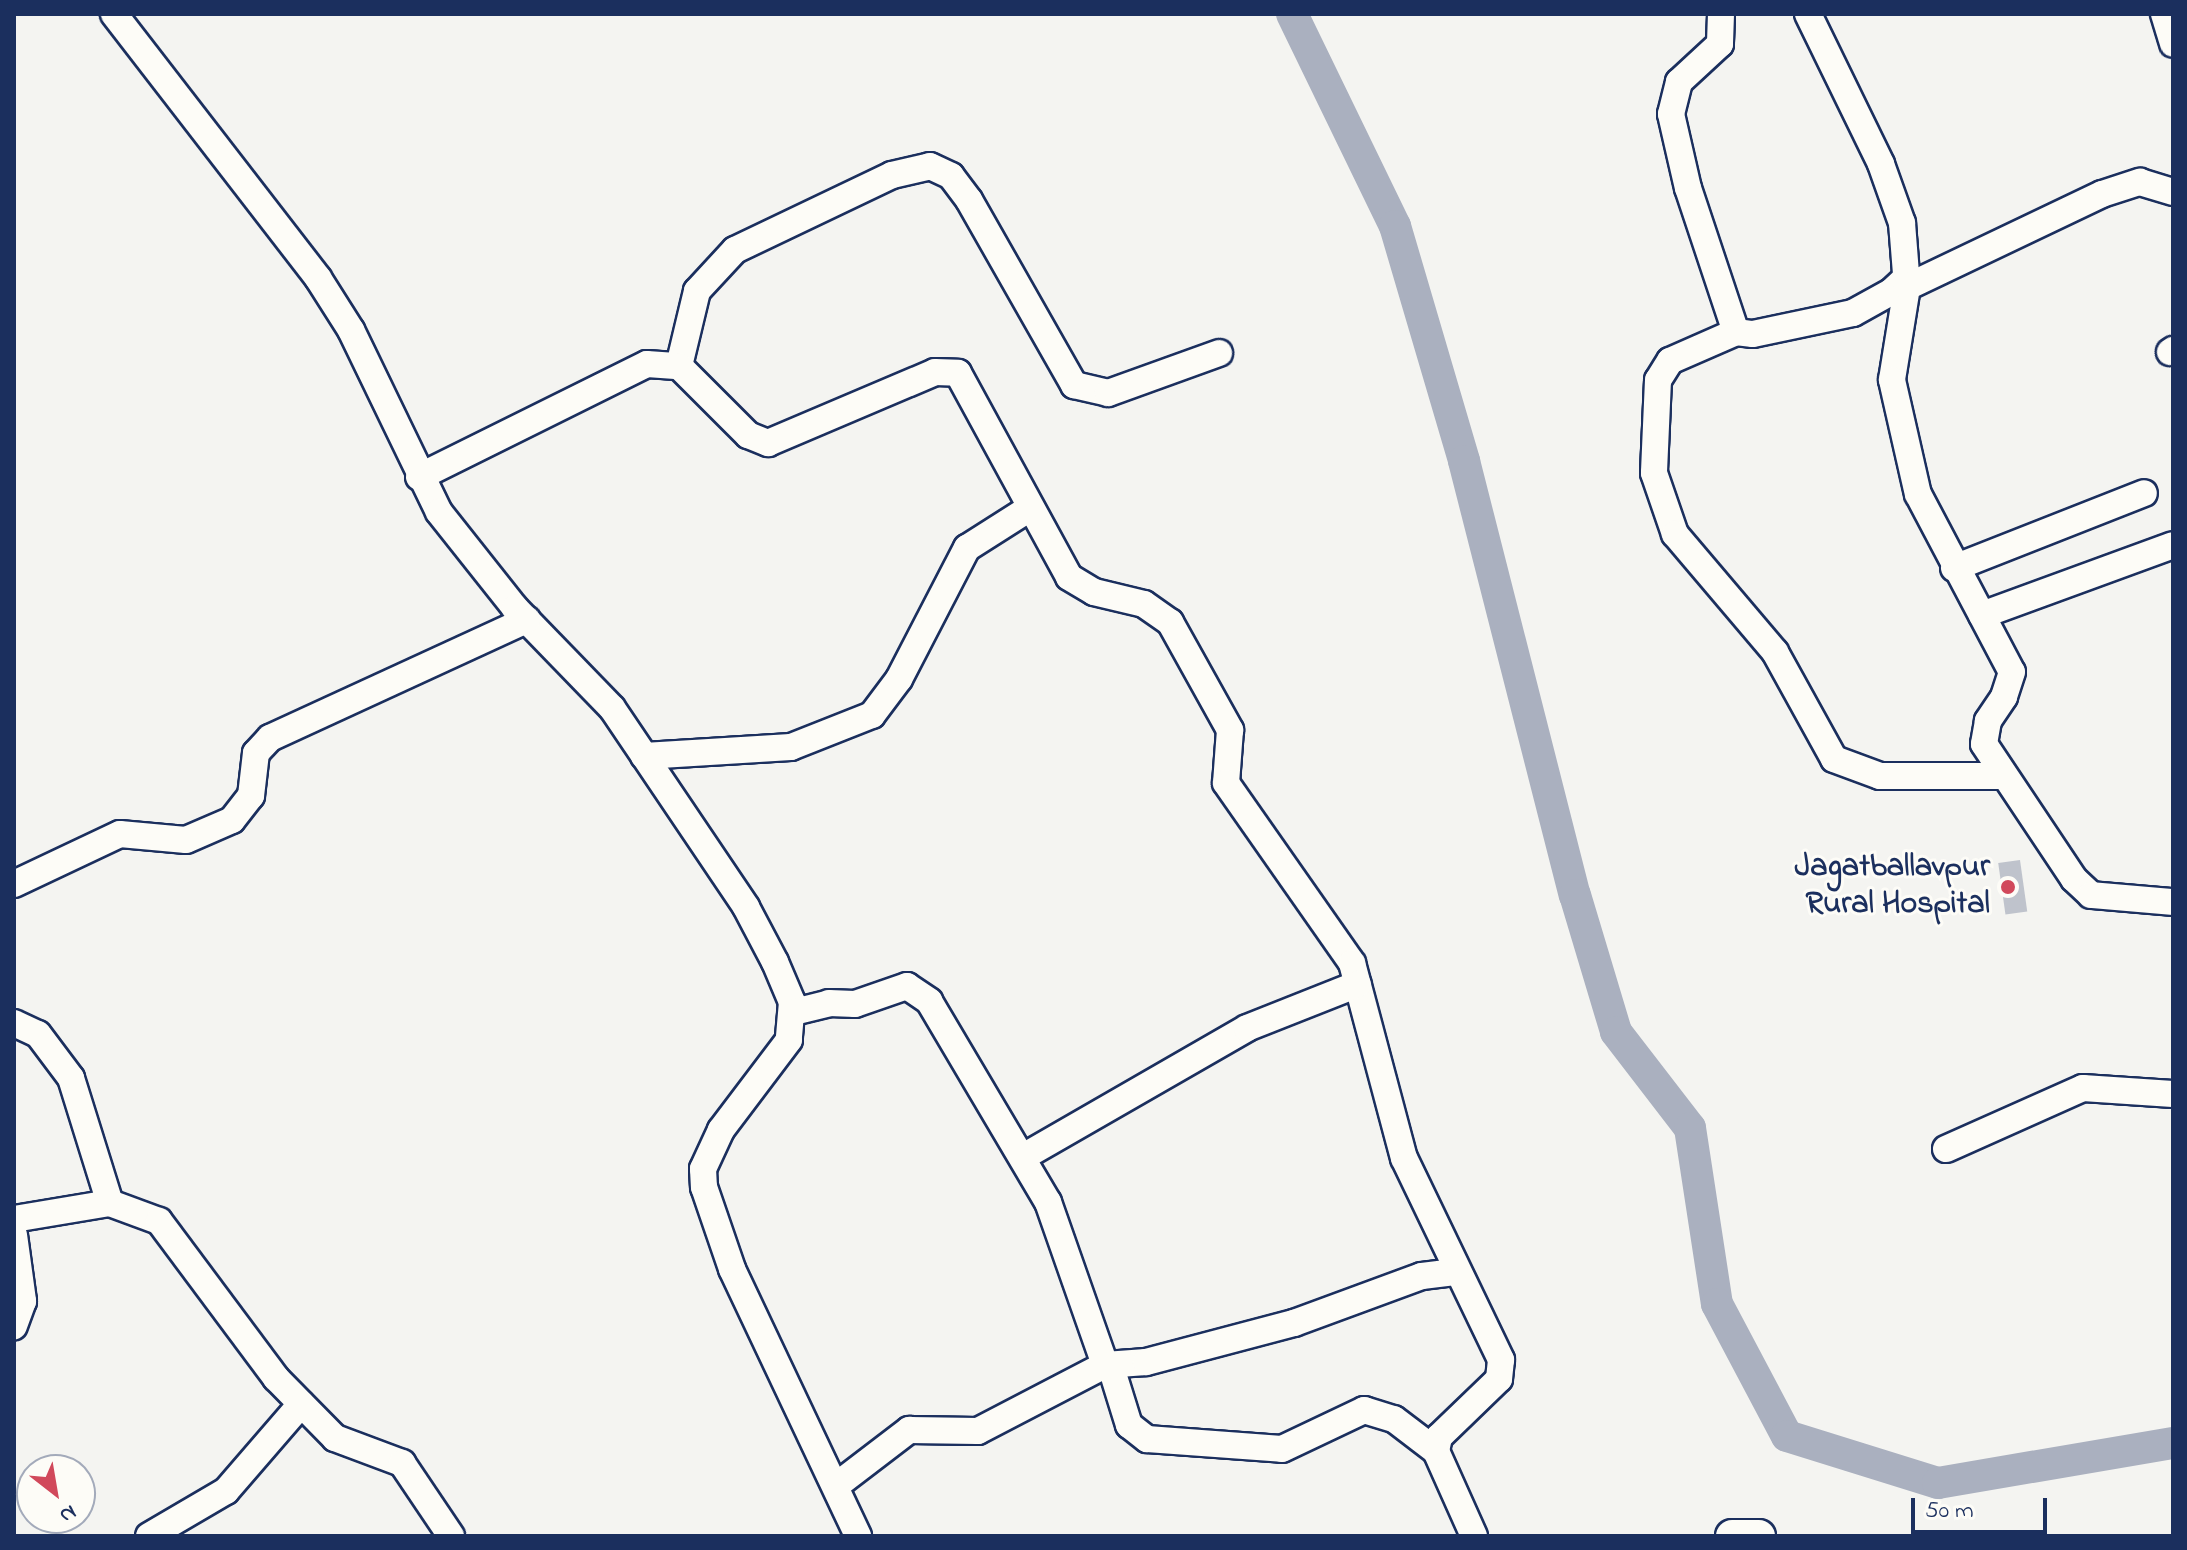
<!DOCTYPE html>
<style>
body{margin:0}
#map{position:relative;width:2187px;height:1550px;overflow:hidden;background:#f4f4f1;font-family:"Indie Flower",sans-serif}
div>[style]{position:absolute}
.river>*{height:32px;margin:-16px;padding:0 16px;transform-origin:16px;border-radius:16px;background:#aab0bf}
.building>*{inset:0;background:#bfc3cc;transform-origin:0 0}
.roads{filter:drop-shadow(2px 0 #1b2f5e) drop-shadow(-2px 0 #1b2f5e) drop-shadow(0 2px #1b2f5e) drop-shadow(0 -2px #1b2f5e)}
.minor>*{height:26px;margin:-13px;padding:0 13px;transform-origin:13px;border-radius:13px;background:#fdfcf7}
.major>*{height:32px;margin:-16px;padding:0 16px;transform-origin:16px;border-radius:16px;background:#fdfcf7}
.dots>*{width:22px;height:22px;translate:-50% -50%;box-sizing:border-box;border:4px solid #fdfcf7;border-radius:50%}
span{translate:-50% -50%;white-space:nowrap;text-align:center;line-height:1.15;-webkit-text-stroke:6px #fdfcf7;paint-order:stroke}
.poi-label{font-size:32px;color:#1b2f5e;font-weight:700}
.right{translate:-100% -50%;text-align:right}
.frame{position:absolute;inset:0;border:16px solid #1b2f5e;pointer-events:none}
.north{position:absolute;left:16px;top:1454px;width:80px;height:80px;box-sizing:border-box;background:#fdfcf7;border:2px solid #a3aaba;border-radius:50%;rotate:149deg;font-size:22px;font-weight:700;line-height:32px;text-align:center;color:#1b2f5e}
.north::after{content:'';display:block;margin:auto;width:28px;height:36px;background:#d1495b;clip-path:polygon(50% 0,100% 100%,50% 72%,0 100%)}
.scale{position:absolute;left:1911px;top:1498px;width:136px;height:36px;box-sizing:border-box;border:4px solid #1b2f5e;border-top:0;padding-left:10px;font-size:24px;line-height:28px;white-space:nowrap;color:#1b2f5e;-webkit-text-stroke:6px #fdfcf7;paint-order:stroke}
</style>
<div id="map">
<div class="river">
<div style="left:1292px;top:14px;width:236px;rotate:64.1deg"></div>
<div style="left:1395px;top:226px;width:245px;rotate:73.6deg"></div>
<div style="left:1464px;top:461px;width:448px;rotate:75.7deg"></div>
<div style="left:1575px;top:895px;width:143px;rotate:73.3deg"></div>
<div style="left:1616px;top:1032px;width:121px;rotate:52.4deg"></div>
<div style="left:1690px;top:1128px;width:178px;rotate:81.3deg"></div>
<div style="left:1717px;top:1304px;width:149px;rotate:62.1deg"></div>
<div style="left:1787px;top:1436px;width:158px;rotate:17.3deg"></div>
<div style="left:1938px;top:1483px;width:238px;rotate:-9.7deg"></div>
</div>
<div class="building">
<div style="left:2020px;top:860px;width:52px;height:22px;rotate:82deg"></div>
</div>
<div class="roads">
<div class="minor">
<div style="left:114px;top:14px;width:334px;rotate:52.3deg"></div>
<div style="left:318px;top:278px;width:62px;rotate:57.6deg"></div>
<div style="left:351px;top:330px;width:202px;rotate:64.2deg"></div>
<div style="left:439px;top:512px;width:122px;rotate:51.6deg"></div>
<div style="left:515px;top:608px;width:139px;rotate:45.9deg"></div>
<div style="left:612px;top:708px;width:240px;rotate:56deg"></div>
<div style="left:746px;top:907px;width:62px;rotate:62.2deg"></div>
<div style="left:775px;top:962px;width:43px;rotate:67deg"></div>
<div style="left:792px;top:1002px;width:38px;rotate:95deg"></div>
<div style="left:789px;top:1040px;width:113px;rotate:127.1deg"></div>
<div style="left:721px;top:1130px;width:43px;rotate:114.8deg"></div>
<div style="left:703px;top:1169px;width:18px;rotate:87deg"></div>
<div style="left:704px;top:1187px;width:87px;rotate:71.1deg"></div>
<div style="left:732px;top:1269px;width:295px;rotate:64.7deg"></div>
<div style="left:1721px;top:14px;width:30px;rotate:92deg"></div>
<div style="left:1720px;top:44px;width:56px;rotate:137.2deg"></div>
<div style="left:1679px;top:82px;width:33px;rotate:104deg"></div>
<div style="left:1671px;top:114px;width:76px;rotate:77.1deg"></div>
<div style="left:1688px;top:188px;width:152px;rotate:71.6deg"></div>
<div style="left:1736px;top:332px;width:17px;rotate:7deg"></div>
<div style="left:1753px;top:334px;width:102px;rotate:-11.9deg"></div>
<div style="left:1853px;top:313px;width:43px;rotate:-28.9deg"></div>
<div style="left:1891px;top:292px;width:22px;rotate:-43deg"></div>
<div style="left:1808px;top:14px;width:167px;rotate:64deg"></div>
<div style="left:1881px;top:164px;width:63px;rotate:70.4deg"></div>
<div style="left:1902px;top:223px;width:64px;rotate:85.5deg"></div>
<div style="left:1907px;top:287px;width:94px;rotate:99.2deg"></div>
<div style="left:1892px;top:380px;width:117px;rotate:77.2deg"></div>
<div style="left:1918px;top:494px;width:201px;rotate:62.2deg"></div>
<div style="left:2012px;top:672px;width:26px;rotate:108deg"></div>
<div style="left:2004px;top:697px;width:29px;rotate:124deg"></div>
<div style="left:1988px;top:721px;width:23px;rotate:100deg"></div>
<div style="left:1984px;top:744px;width:162px;rotate:56.3deg"></div>
<div style="left:2074px;top:879px;width:23px;rotate:43deg"></div>
<div style="left:2091px;top:895px;width:82px;rotate:4.9deg"></div>
<div style="left:2164px;top:14px;width:31px;rotate:73deg"></div>
<div style="left:1907px;top:287px;width:216px;rotate:-25.5deg"></div>
<div style="left:2102px;top:194px;width:40px;rotate:-18deg"></div>
<div style="left:2140px;top:182px;width:34px;rotate:17deg"></div>
<div style="left:1736px;top:332px;width:72px;rotate:156.3deg"></div>
<div style="left:1670px;top:361px;width:22px;rotate:122deg"></div>
<div style="left:1658px;top:380px;width:93px;rotate:92.5deg"></div>
<div style="left:1654px;top:473px;width:65px;rotate:71deg"></div>
<div style="left:1675px;top:534px;width:155px;rotate:49.7deg"></div>
<div style="left:1775px;top:652px;width:122px;rotate:61.1deg"></div>
<div style="left:1834px;top:759px;width:49px;rotate:20.3deg"></div>
<div style="left:1880px;top:776px;width:121px"></div>
<div style="left:2170px;top:352px;width:4px;rotate:-34deg"></div>
<div style="left:679px;top:366px;width:77px;rotate:-76.5deg"></div>
<div style="left:697px;top:291px;width:56px;rotate:-47.2deg"></div>
<div style="left:735px;top:250px;width:174px;rotate:-25.5deg"></div>
<div style="left:892px;top:175px;width:39px;rotate:-13deg"></div>
<div style="left:930px;top:166px;width:23px;rotate:25deg"></div>
<div style="left:951px;top:176px;width:30px;rotate:53deg"></div>
<div style="left:969px;top:200px;width:213px;rotate:60.4deg"></div>
<div style="left:1074px;top:385px;width:35px;rotate:13deg"></div>
<div style="left:1108px;top:393px;width:118px;rotate:-19.8deg"></div>
<div style="left:419px;top:477px;width:254px;rotate:-26.4deg"></div>
<div style="left:647px;top:364px;width:32px;rotate:4deg"></div>
<div style="left:679px;top:366px;width:98px;rotate:45deg"></div>
<div style="left:748px;top:435px;width:22px;rotate:22deg"></div>
<div style="left:768px;top:443px;width:181px;rotate:-23deg"></div>
<div style="left:935px;top:372px;width:23px;rotate:2deg"></div>
<div style="left:958px;top:373px;width:232px;rotate:61.4deg"></div>
<div style="left:1069px;top:577px;width:29px;rotate:31deg"></div>
<div style="left:1094px;top:592px;width:51px;rotate:13.5deg"></div>
<div style="left:1144px;top:604px;width:32px;rotate:35deg"></div>
<div style="left:1170px;top:622px;width:124px;rotate:60.9deg"></div>
<div style="left:1230px;top:730px;width:53px;rotate:94.3deg"></div>
<div style="left:1226px;top:783px;width:220px;rotate:55deg"></div>
<div style="left:1352px;top:963px;width:202px;rotate:75.1deg"></div>
<div style="left:1404px;top:1158px;width:224px;rotate:64.3deg"></div>
<div style="left:1501px;top:1360px;width:19px;rotate:96deg"></div>
<div style="left:1499px;top:1379px;width:83px;rotate:136deg"></div>
<div style="left:1439px;top:1437px;width:14px;rotate:102deg"></div>
<div style="left:1436px;top:1451px;width:93px;rotate:65.9deg"></div>
<div style="left:1954px;top:568px;width:204px;rotate:-21.5deg"></div>
<div style="left:1982px;top:615px;width:203px;rotate:-20.1deg"></div>
<div style="left:644px;top:756px;width:147px;rotate:-3.5deg"></div>
<div style="left:791px;top:747px;width:87px;rotate:-21.6deg"></div>
<div style="left:872px;top:715px;width:45px;rotate:-53.1deg"></div>
<div style="left:899px;top:679px;width:148px;rotate:-62.6deg"></div>
<div style="left:967px;top:548px;width:75px;rotate:-32.4deg"></div>
<div style="left:14px;top:884px;width:117px;rotate:-25.3deg"></div>
<div style="left:120px;top:834px;width:66px;rotate:5.2deg"></div>
<div style="left:186px;top:840px;width:50px;rotate:-23.5deg"></div>
<div style="left:232px;top:820px;width:31px;rotate:-52deg"></div>
<div style="left:251px;top:796px;width:43px;rotate:-83.4deg"></div>
<div style="left:256px;top:753px;width:21px;rotate:-47deg"></div>
<div style="left:270px;top:738px;width:283px;rotate:-24.7deg"></div>
<div style="left:794px;top:1012px;width:36px;rotate:-14deg"></div>
<div style="left:829px;top:1003px;width:26px;rotate:2deg"></div>
<div style="left:855px;top:1004px;width:55px;rotate:-19.1deg"></div>
<div style="left:907px;top:986px;width:27px;rotate:34deg"></div>
<div style="left:929px;top:1001px;width:234px;rotate:59.4deg"></div>
<div style="left:1048px;top:1202px;width:173px;rotate:70.7deg"></div>
<div style="left:1105px;top:1365px;width:41px;rotate:-4.2deg"></div>
<div style="left:1146px;top:1362px;width:153px;rotate:-14.8deg"></div>
<div style="left:1294px;top:1323px;width:136px;rotate:-20.2deg"></div>
<div style="left:1422px;top:1276px;width:35px;rotate:-7deg"></div>
<div style="left:14px;top:1023px;width:26px;rotate:25deg"></div>
<div style="left:38px;top:1034px;width:55px;rotate:53.1deg"></div>
<div style="left:71px;top:1078px;width:131px;rotate:72.7deg"></div>
<div style="left:1946px;top:1149px;width:150px;rotate:-24deg"></div>
<div style="left:2083px;top:1088px;width:90px;rotate:3.8deg"></div>
<div style="left:1023px;top:1157px;width:258px;rotate:-29.9deg"></div>
<div style="left:1247px;top:1028px;width:119px;rotate:-21.6deg"></div>
<div style="left:14px;top:1219px;width:97px;rotate:-9.5deg"></div>
<div style="left:110px;top:1203px;width:52px;rotate:20.2deg"></div>
<div style="left:159px;top:1221px;width:196px;rotate:53.3deg"></div>
<div style="left:276px;top:1378px;width:84px;rotate:45.5deg"></div>
<div style="left:335px;top:1438px;width:72px;rotate:20.5deg"></div>
<div style="left:402px;top:1463px;width:88px;rotate:56.1deg"></div>
<div style="left:14px;top:1235px;width:67px;rotate:82.2deg"></div>
<div style="left:23px;top:1301px;width:27px;rotate:110deg"></div>
<div style="left:1111px;top:1367px;width:61px;rotate:72.8deg"></div>
<div style="left:1129px;top:1425px;width:23px;rotate:38deg"></div>
<div style="left:1147px;top:1439px;width:135px;rotate:4.2deg"></div>
<div style="left:1282px;top:1449px;width:91px;rotate:-25.4deg"></div>
<div style="left:1364px;top:1410px;width:31px;rotate:17deg"></div>
<div style="left:1394px;top:1419px;width:53px;rotate:37.3deg"></div>
<div style="left:837px;top:1485px;width:91px;rotate:-37.4deg"></div>
<div style="left:909px;top:1430px;width:69px;rotate:0.8deg"></div>
<div style="left:978px;top:1431px;width:143px;rotate:-27.5deg"></div>
<div style="left:149px;top:1536px;width:89px;rotate:-30.3deg"></div>
<div style="left:226px;top:1491px;width:115px;rotate:-49.2deg"></div>
</div>
<div class="major">
<div style="left:1732px;top:1536px;width:27px"></div>
</div>
</div>
<div class="dots">
<div style="left:2008px;top:887px;background:#d1495b"></div>
</div>
<div class="poi-label">
<span class="right" style="left:1990px;top:887px">Jagatballavpur<br>Rural Hospital</span>
</div>
<div class="frame"></div>
<div class="north">N</div>
<div class="scale">50 m</div>
</div>
